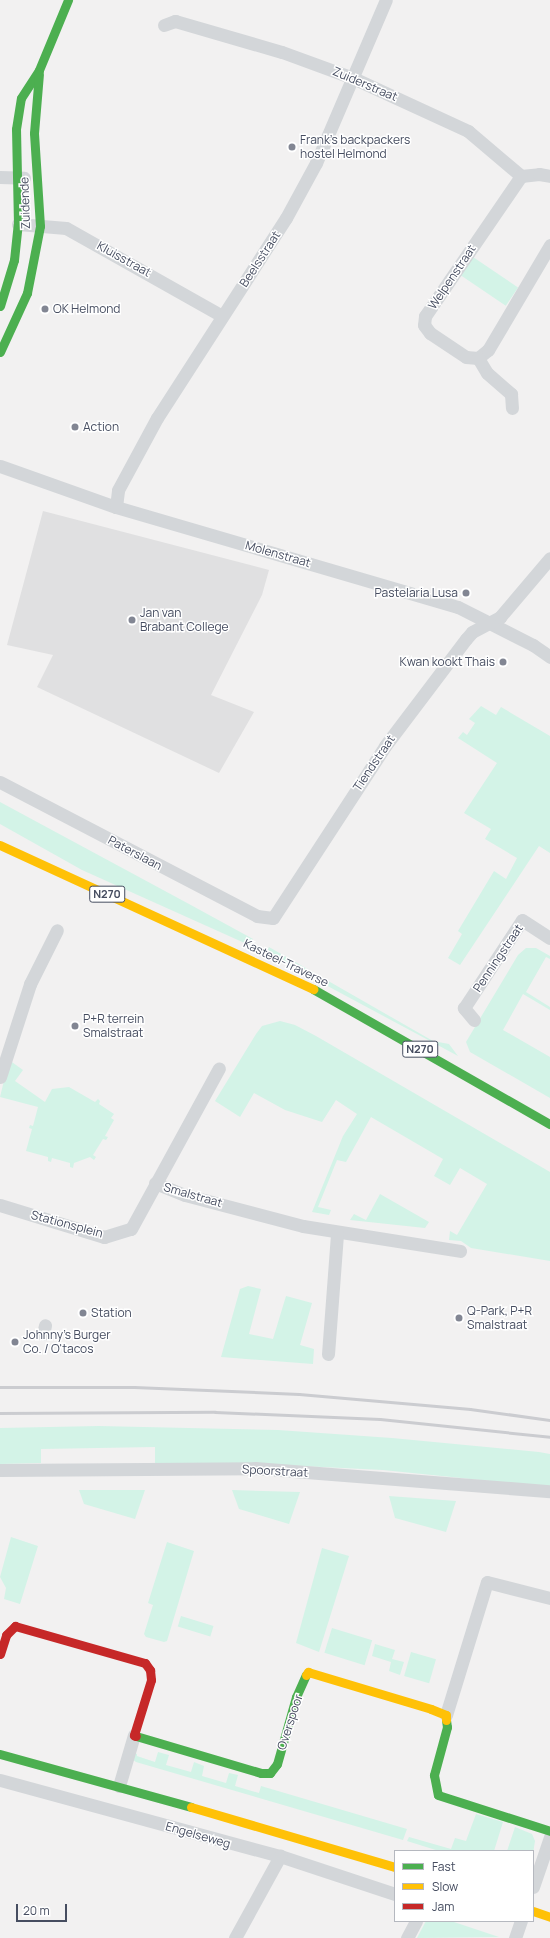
<!DOCTYPE html>
<style>
body{margin:0}
#map{position:relative;width:550px;height:1938px;overflow:hidden;background:#f2f1f1;font-family:Manrope,sans-serif}
div>[style]{position:absolute}
.education>*{inset:0;background:#e0e0e1}
.green>*{inset:0;background:#d3f3e7;transform-origin:0 0}
.street>*{height:13px;margin:-6.5px;padding:0 6.5px;transform-origin:6.5px;border-radius:6.5px;background:#d3d6d9}
.fast>*{height:9px;margin:-4.5px;padding:0 4.5px;transform-origin:4.5px;border-radius:4.5px;background:#4caf50}
.slow>*{height:9px;margin:-4.5px;padding:0 4.5px;transform-origin:4.5px;border-radius:4.5px;background:#ffc107}
.jam>*{height:9px;margin:-4.5px;padding:0 4.5px;transform-origin:4.5px;border-radius:4.5px;background:#c62828}
.rail>*{height:3px;margin:-1.5px;padding:0 1.5px;transform-origin:1.5px;border-radius:1.5px;background:#cbccd0}
.dots>*{width:11px;height:11px;translate:-50% -50%;box-sizing:border-box;border:2px solid #fff;border-radius:50%}
span{translate:-50% -50%;white-space:nowrap;text-align:center;line-height:1.15;-webkit-text-stroke:3px #fff;paint-order:stroke}
.shield-label span{padding:1px 3px;background:#fff;border:1px solid;border-radius:3px;-webkit-text-stroke-width:0}
.shield-label{font-size:11px;color:#464d60;font-weight:700}
.street-label{font-size:12px;color:#464d60}
.poi-label{font-size:12px;color:#464d60}
.left{translate:0 -50%;text-align:left}
.right{translate:-100% -50%;text-align:right}
.legend{position:absolute;left:394px;top:1850px;width:140px;height:72px;box-sizing:border-box;background:#fff;border:1px solid #b5b8bf;margin:0;padding:5px 7px;list-style:none;font-size:12px;color:#464d60}
.legend li{display:flex;align-items:center;gap:8px;height:20px}
.legend b{width:20px;border:1px solid #b5b8bf}
.scale{position:absolute;left:16px;top:1904px;width:51px;height:18px;box-sizing:border-box;border:2px solid #464d60;border-top:0;padding-left:5px;font-size:12px;line-height:14px;white-space:nowrap;color:#464d60;-webkit-text-stroke:3px #fff;paint-order:stroke}
</style>
<div id="map">
<div class="education">
<div style="clip-path:polygon(43px 511px,269px 570px,262px 595px,211px 695px,254px 712px,219px 773px,37px 687px,53px 655px,7px 645px)"></div>
</div>
<div class="green">
<div style="left:470px;top:255px;width:58px;height:22px;rotate:34deg"></div>
<div style="clip-path:polygon(481px 706px,496px 715px,501px 707px,550px 736px,550px 853px,539px 846px,460px 965px,448px 958px,462px 934px,458px 931px,494px 871px,506px 879px,517px 858px,485px 839px,491px 829px,464px 813px,497px 763px,458px 738px,463px 732px,467px 735px,475px 723px,469px 719px)"></div>
<div style="clip-path:polygon(0 802px,189px 904px,253px 939px,249px 945px,82px 870px,0 824px)"></div>
<div style="clip-path:polygon(269px 947px,433px 1041px,449px 1044px,458px 1056px,266px 953px)"></div>
<div style="clip-path:polygon(526px 948px,536px 948px,550px 956px,550px 959px,546px 957px,526px 992px,550px 1007px,550px 1010px,523px 994px,503px 1030px,550px 1057px,550px 1098px,470px 1052px,466px 1042px,518px 955px)"></div>
<div style="clip-path:polygon(280px 1021px,295px 1025px,316px 1036px,550px 1172px,550px 1261px,471px 1248px,461px 1241px,449px 1240px,450px 1231px,457px 1235px,487px 1184px,460px 1168px,450px 1185px,434px 1176px,443px 1159px,371px 1117px,346px 1162px,337px 1160px,318px 1207px,331px 1210px,329px 1215px,312px 1212px,343px 1136px,357px 1114px,336px 1100px,322px 1122px,285px 1110px,254px 1093px,240px 1117px,215px 1101px,256px 1034px,262px 1026px)"></div>
<div style="clip-path:polygon(9px 1060px,23px 1070px,15px 1081px,45px 1102px,52px 1089px,69px 1087px,95px 1102px,98px 1099px,100px 1101px,99px 1104px,114px 1114px,111px 1118px,114px 1120px,105px 1136px,108px 1137px,106px 1140px,103px 1139px,93px 1155px,96px 1157px,94px 1160px,90px 1157px,74px 1163px,73px 1168px,70px 1167px,70px 1163px,52px 1158px,51px 1162px,48px 1161px,48px 1157px,26px 1151px,32px 1129px,29px 1128px,30px 1125px,33px 1126px,38px 1107px,0 1097px)"></div>
<div style="clip-path:polygon(380px 1194px,429px 1222px,425px 1228px,350px 1220px,354px 1214px,366px 1220px)"></div>
<div style="clip-path:polygon(248px 1286px,261px 1289px,249px 1334px,273px 1339px,286px 1296px,312px 1303px,300px 1345px,314px 1349px,313px 1364px,221px 1357px,240px 1289px)"></div>
<div style="clip-path:polygon(99px 1426px,278px 1430px,392px 1438px,539px 1452px,550px 1454px,550px 1487px,383px 1470px,261px 1464px,155px 1464px,155px 1447px,41px 1449px,41px 1463px,0 1464px,0 1428px)"></div>
<div style="clip-path:polygon(79px 1490px,145px 1490px,135px 1519px,84px 1504px)"></div>
<div style="clip-path:polygon(232px 1490px,300px 1492px,289px 1524px,239px 1509px)"></div>
<div style="clip-path:polygon(389px 1496px,456px 1501px,446px 1532px,395px 1518px)"></div>
<div style="clip-path:polygon(11px 1537px,38px 1546px,20px 1604px,4px 1599px,6px 1588px,0 1577px)"></div>
<div style="clip-path:polygon(167px 1542px,194px 1551px,167px 1641px,164px 1642px,146px 1637px,144px 1634px,153px 1605px,148px 1603px)"></div>
<div style="clip-path:polygon(322px 1548px,349px 1556px,319px 1652px,296px 1643px)"></div>
<div style="left:181px;top:1616px;width:34px;height:11px;rotate:17deg"></div>
<div style="left:332px;top:1628px;width:42px;height:26px;rotate:17deg"></div>
<div style="clip-path:polygon(375px 1644px,395px 1650px,392px 1659px,404px 1662px,400px 1675px,389px 1671px,391px 1662px,372px 1656px)"></div>
<div style="left:411px;top:1652px;width:26px;height:25px;rotate:16deg"></div>
<div style="clip-path:polygon(132px 1752px,137px 1754px,137px 1756px,155px 1762px,158px 1752px,169px 1755px,166px 1765px,191px 1772px,194px 1762px,204px 1766px,202px 1776px,226px 1783px,229px 1773px,238px 1775px,235px 1786px,259px 1793px,261px 1786px,407px 1829px,403px 1840px,136px 1762px,132px 1759px)"></div>
<div style="clip-path:polygon(476px 1814px,503px 1822px,494px 1851px,439px 1851px,407px 1841px,409px 1837px,451px 1849px,455px 1838px,466px 1841px)"></div>
<div style="clip-path:polygon(515px 1827px,532px 1834px,535px 1841px,533px 1854px,533px 1851px,507px 1851px)"></div>
<div style="clip-path:polygon(426px 1921px,451px 1921px,499px 1937px,417px 1938px)"></div>
</div>
<div class="street">
<div style="left:164px;top:25px;width:12px;rotate:-20deg"></div>
<div style="left:175px;top:21px;width:111px;rotate:16.2deg"></div>
<div style="left:282px;top:52px;width:76px;rotate:20.1deg"></div>
<div style="left:353px;top:78px;width:127px;rotate:24.7deg"></div>
<div style="left:468px;top:131px;width:70px;rotate:40.3deg"></div>
<div style="left:521px;top:176px;width:18px;rotate:-6deg"></div>
<div style="left:539px;top:174px;width:11px;rotate:10deg"></div>
<div style="left:521px;top:176px;width:170px;rotate:124.4deg"></div>
<div style="left:425px;top:316px;width:9px;rotate:96deg"></div>
<div style="left:424px;top:325px;width:10px;rotate:53deg"></div>
<div style="left:430px;top:333px;width:43px;rotate:33.7deg"></div>
<div style="left:466px;top:357px;width:12px;rotate:5deg"></div>
<div style="left:478px;top:358px;width:13px;rotate:-39deg"></div>
<div style="left:488px;top:350px;width:122px;rotate:-59.4deg"></div>
<div style="left:0;top:177px;width:24px;rotate:2deg"></div>
<div style="left:18px;top:224px;width:48px;rotate:4.8deg"></div>
<div style="left:66px;top:228px;width:179px;rotate:29.4deg"></div>
<div style="left:478px;top:358px;width:17px;rotate:59deg"></div>
<div style="left:487px;top:373px;width:32px;rotate:41deg"></div>
<div style="left:511px;top:394px;width:14px;rotate:86deg"></div>
<div style="left:0;top:466px;width:123px;rotate:19.5deg"></div>
<div style="left:116px;top:507px;width:356px;rotate:16.3deg"></div>
<div style="left:458px;top:607px;width:84px;rotate:26.9deg"></div>
<div style="left:533px;top:645px;width:21px;rotate:35deg"></div>
<div style="left:116px;top:507px;width:17px;rotate:-83deg"></div>
<div style="left:118px;top:490px;width:82px;rotate:-61.6deg"></div>
<div style="left:157px;top:418px;width:238px;rotate:-57.2deg"></div>
<div style="left:286px;top:218px;width:63px;rotate:-61.4deg"></div>
<div style="left:316px;top:163px;width:177px;rotate:-66.8deg"></div>
<div style="left:0;top:782px;width:290px;rotate:27.5deg"></div>
<div style="left:257px;top:916px;width:16px;rotate:7deg"></div>
<div style="left:273px;top:918px;width:205px;rotate:-56.9deg"></div>
<div style="left:385px;top:746px;width:134px;rotate:-52.9deg"></div>
<div style="left:466px;top:639px;width:9px;rotate:-49deg"></div>
<div style="left:472px;top:632px;width:32px;rotate:-28deg"></div>
<div style="left:500px;top:617px;width:77px;rotate:-49.7deg"></div>
<div style="left:474px;top:1020px;width:16px;rotate:-130deg"></div>
<div style="left:464px;top:1008px;width:105px;rotate:-56.6deg"></div>
<div style="left:522px;top:920px;width:33px;rotate:33deg"></div>
<div style="left:0;top:1077px;width:98px;rotate:-72.1deg"></div>
<div style="left:30px;top:984px;width:60px;rotate:-63.4deg"></div>
<div style="left:155px;top:1183px;width:32px;rotate:22deg"></div>
<div style="left:185px;top:1195px;width:122px;rotate:14.7deg"></div>
<div style="left:303px;top:1226px;width:159px;rotate:9deg"></div>
<div style="left:0;top:1205px;width:109px;rotate:17.1deg"></div>
<div style="left:104px;top:1237px;width:28px;rotate:-17deg"></div>
<div style="left:131px;top:1229px;width:183px;rotate:-61.3deg"></div>
<div style="left:43px;top:1334px;width:9px;rotate:-77deg"></div>
<div style="left:328px;top:1354px;width:121px;rotate:-85.7deg"></div>
<div style="left:0;top:1470px;width:255px;rotate:-0.4deg"></div>
<div style="left:255px;top:1468px;width:296px;rotate:4.5deg"></div>
<div style="left:446px;top:1715px;width:139px;rotate:-72.9deg"></div>
<div style="left:487px;top:1582px;width:65px;rotate:14.3deg"></div>
<div style="left:0;top:1780px;width:290px;rotate:15.2deg"></div>
<div style="left:280px;top:1856px;width:121px;rotate:18.3deg"></div>
<div style="left:119px;top:1786px;width:53px;rotate:-73.6deg"></div>
<div style="left:533px;top:1887px;width:53px;rotate:-71.2deg"></div>
<div style="left:235px;top:1938px;width:94px;rotate:-61.2deg"></div>
<div style="left:407px;top:1938px;width:19px;rotate:-62deg"></div>
<div style="left:515px;top:1938px;width:18px;rotate:-71deg"></div>
</div>
<div class="fast">
<div style="left:0;top:306px;width:48px;rotate:-73.1deg"></div>
<div style="left:14px;top:260px;width:36px;rotate:-84deg"></div>
<div style="left:18px;top:224px;width:95px;rotate:-91.2deg"></div>
<div style="left:16px;top:129px;width:31px;rotate:-81deg"></div>
<div style="left:21px;top:98px;width:33px;rotate:-57deg"></div>
<div style="left:39px;top:70px;width:76px;rotate:-67.5deg"></div>
<div style="left:0;top:352px;width:65px;rotate:-65.4deg"></div>
<div style="left:27px;top:293px;width:68px;rotate:-79deg"></div>
<div style="left:40px;top:226px;width:93px;rotate:-93.7deg"></div>
<div style="left:34px;top:133px;width:59px;rotate:-85.2deg"></div>
<div style="left:313px;top:989px;width:273px;rotate:29.7deg"></div>
<div style="left:446px;top:1720px;width:7px;rotate:82deg"></div>
<div style="left:447px;top:1727px;width:50px;rotate:105.2deg"></div>
<div style="left:434px;top:1775px;width:20px;rotate:79deg"></div>
<div style="left:438px;top:1795px;width:118px;rotate:17.8deg"></div>
<div style="left:136px;top:1736px;width:130px;rotate:16.5deg"></div>
<div style="left:261px;top:1773px;width:9px"></div>
<div style="left:270px;top:1773px;width:11px;rotate:-52deg"></div>
<div style="left:277px;top:1764px;width:70px;rotate:-74.2deg"></div>
<div style="left:296px;top:1697px;width:24px;rotate:-66deg"></div>
<div style="left:0;top:1754px;width:198px;rotate:15.5deg"></div>
</div>
<div class="slow">
<div style="left:0;top:845px;width:345px;rotate:24.7deg"></div>
<div style="left:306px;top:1675px;width:4px;rotate:-56deg"></div>
<div style="left:308px;top:1672px;width:128px;rotate:16.7deg"></div>
<div style="left:431px;top:1709px;width:16px;rotate:22deg"></div>
<div style="left:446px;top:1715px;width:5px;rotate:90deg"></div>
<div style="left:191px;top:1807px;width:213px;rotate:16.4deg"></div>
<div style="left:533px;top:1911px;width:18px;rotate:19deg"></div>
</div>
<div class="jam">
<div style="left:0;top:1654px;width:20px;rotate:-72deg"></div>
<div style="left:6px;top:1635px;width:13px;rotate:-45deg"></div>
<div style="left:15px;top:1626px;width:135px;rotate:15.9deg"></div>
<div style="left:145px;top:1663px;width:9px;rotate:54deg"></div>
<div style="left:150px;top:1670px;width:10px;rotate:84deg"></div>
<div style="left:151px;top:1680px;width:58px;rotate:107.2deg"></div>
<div style="left:134px;top:1735px;width:2px;rotate:27deg"></div>
</div>
<div class="rail">
<div style="left:0;top:1387px;width:134px"></div>
<div style="left:134px;top:1387px;width:165px;rotate:2.4deg"></div>
<div style="left:299px;top:1394px;width:172px;rotate:5deg"></div>
<div style="left:470px;top:1409px;width:81px;rotate:7.8deg"></div>
<div style="left:0;top:1413px;width:215px;rotate:-0.3deg"></div>
<div style="left:215px;top:1412px;width:165px;rotate:2.4deg"></div>
<div style="left:380px;top:1419px;width:171px;rotate:6deg"></div>
</div>
<div class="dots">
<div style="left:292px;top:147px;background:#828693"></div>
<div style="left:45px;top:309px;background:#828693"></div>
<div style="left:75px;top:427px;background:#828693"></div>
<div style="left:466px;top:593px;background:#828693"></div>
<div style="left:132px;top:620px;background:#828693"></div>
<div style="left:503px;top:662px;background:#828693"></div>
<div style="left:75px;top:1026px;background:#828693"></div>
<div style="left:83px;top:1313px;background:#828693"></div>
<div style="left:459px;top:1318px;background:#828693"></div>
<div style="left:15px;top:1342px;background:#828693"></div>
</div>
<div class="shield-label">
<span style="left:107px;top:894px">N270</span>
<span style="left:420px;top:1049px">N270</span>
</div>
<div class="street-label">
<span style="left:365px;top:84px;rotate:23deg">Zuiderstraat</span>
<span style="left:25px;top:203px;rotate:-92deg">Zuidende</span>
<span style="left:124px;top:259px;rotate:29deg">Kluisstraat</span>
<span style="left:260px;top:259px;rotate:-57deg">Beelsstraat</span>
<span style="left:452px;top:277px;rotate:-56deg">Welpenstraat</span>
<span style="left:278px;top:554px;rotate:16deg">Molenstraat</span>
<span style="left:374px;top:763px;rotate:-56deg">Tiendstraat</span>
<span style="left:135px;top:853px;rotate:28deg">Paterslaan</span>
<span style="left:498px;top:958px;rotate:-56deg">Penningstraat</span>
<span style="left:286px;top:963px;rotate:26deg">Kasteel-Traverse</span>
<span style="left:193px;top:1195px;rotate:16deg">Smalstraat</span>
<span style="left:67px;top:1224px;rotate:15deg">Stationsplein</span>
<span style="left:275px;top:1471px;rotate:3deg">Spoorstraat</span>
<span style="left:290px;top:1722px;rotate:-72deg">Overspoor</span>
<span style="left:198px;top:1835px;rotate:16deg">Engelseweg</span>
</div>
<div class="poi-label">
<span class="left" style="left:300px;top:147px">Frank's backpackers<br>hostel Helmond</span>
<span class="left" style="left:53px;top:309px">OK Helmond</span>
<span class="left" style="left:83px;top:427px">Action</span>
<span class="right" style="left:458px;top:593px">Pastelaria Lusa</span>
<span class="left" style="left:140px;top:620px">Jan van<br>Brabant College</span>
<span class="right" style="left:495px;top:662px">Kwan kookt Thais</span>
<span class="left" style="left:83px;top:1026px">P+R terrein<br>Smalstraat</span>
<span class="left" style="left:467px;top:1318px">Q-Park, P+R<br>Smalstraat</span>
<span class="left" style="left:91px;top:1313px">Station</span>
<span class="left" style="left:23px;top:1342px">Johnny's Burger<br>Co. / O'tacos</span>
</div>
<ul class="legend">
<li><b style="height:5px;background:#4caf50"></b>Fast</li>
<li><b style="height:5px;background:#ffc107"></b>Slow</li>
<li><b style="height:5px;background:#c62828"></b>Jam</li>
</ul>
<div class="scale">20 m</div>
</div>
